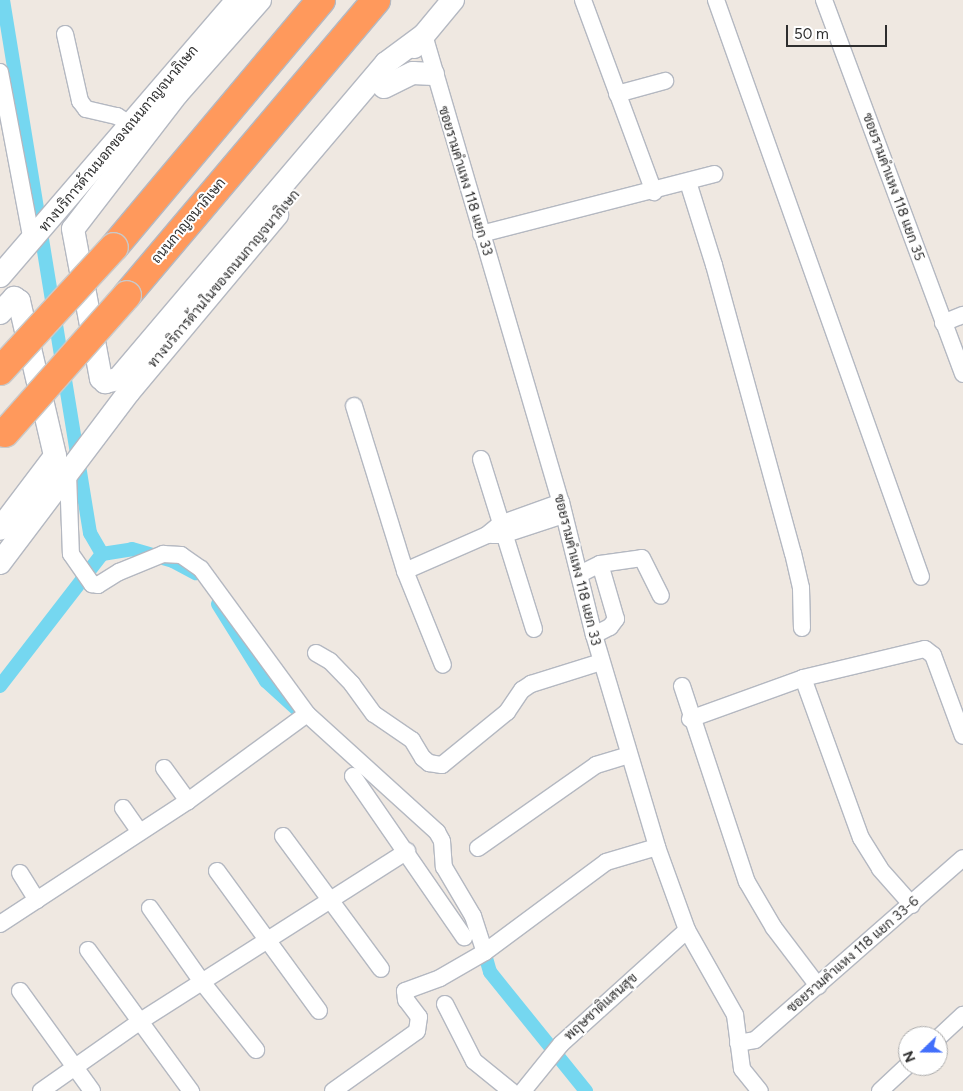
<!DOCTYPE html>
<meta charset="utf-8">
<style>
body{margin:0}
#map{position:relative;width:963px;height:1091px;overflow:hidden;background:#efe8e1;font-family:Figtree,Sarabun,sans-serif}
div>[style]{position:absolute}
.canal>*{height:14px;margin:-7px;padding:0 7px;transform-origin:7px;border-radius:7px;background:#75d7f0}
.roads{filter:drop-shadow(1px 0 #b4b8c1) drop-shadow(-1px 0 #b4b8c1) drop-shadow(0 1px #b4b8c1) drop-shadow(0 -1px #b4b8c1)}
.minor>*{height:16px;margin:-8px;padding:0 8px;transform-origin:8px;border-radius:8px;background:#fff}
.secondary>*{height:22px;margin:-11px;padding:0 11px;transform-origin:11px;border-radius:11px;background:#fff}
.motorway>*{height:28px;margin:-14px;padding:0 14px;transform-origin:14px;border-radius:14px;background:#ff995c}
.bridges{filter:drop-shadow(1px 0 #c9c9c9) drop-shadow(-1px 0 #c9c9c9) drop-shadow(0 1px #c9c9c9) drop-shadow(0 -1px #c9c9c9)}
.motorway-bridge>*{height:28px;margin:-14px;padding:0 14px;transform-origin:14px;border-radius:14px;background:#ff995c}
span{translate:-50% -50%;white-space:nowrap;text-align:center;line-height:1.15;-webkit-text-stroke:4px #fff;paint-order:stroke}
.street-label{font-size:14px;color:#2e2e2e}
.north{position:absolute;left:898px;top:1026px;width:50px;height:50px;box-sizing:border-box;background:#fff;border:1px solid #ababab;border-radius:50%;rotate:248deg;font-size:14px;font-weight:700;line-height:20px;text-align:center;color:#2e2e2e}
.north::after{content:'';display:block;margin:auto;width:18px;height:22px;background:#426ffb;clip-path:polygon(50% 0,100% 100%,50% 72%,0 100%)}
.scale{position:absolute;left:786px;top:25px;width:101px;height:22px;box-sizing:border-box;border:2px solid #2e2e2e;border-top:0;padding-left:6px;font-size:15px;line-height:18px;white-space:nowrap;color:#2e2e2e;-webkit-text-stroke:4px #fff;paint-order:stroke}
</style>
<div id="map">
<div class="canal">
<div style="left:3px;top:0;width:540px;rotate:80.73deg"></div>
<div style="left:90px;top:533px;width:24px;rotate:60deg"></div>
<div style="left:102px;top:554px;width:30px;rotate:-9deg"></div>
<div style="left:132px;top:549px;width:43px;rotate:16.3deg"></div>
<div style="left:173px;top:561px;width:26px;rotate:28deg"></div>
<div style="left:218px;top:604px;width:91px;rotate:58.1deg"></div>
<div style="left:266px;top:681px;width:46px;rotate:42.4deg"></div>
<div style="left:0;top:686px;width:167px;rotate:-52.3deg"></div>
<div style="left:482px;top:944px;width:29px;rotate:74deg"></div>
<div style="left:490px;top:972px;width:153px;rotate:51.1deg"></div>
</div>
<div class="roads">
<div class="minor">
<div style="left:583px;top:0;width:205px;rotate:69.7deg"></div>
<div style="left:716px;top:0;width:612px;rotate:70.44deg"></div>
<div style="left:824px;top:0;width:399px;rotate:69.6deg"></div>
<div style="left:65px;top:34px;width:69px;rotate:77.4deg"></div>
<div style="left:80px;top:101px;width:10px;rotate:53deg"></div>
<div style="left:86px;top:109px;width:32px;rotate:13deg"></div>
<div style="left:117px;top:116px;width:17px;rotate:33deg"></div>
<div style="left:424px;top:35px;width:487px;rotate:73.7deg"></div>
<div style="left:561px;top:502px;width:137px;rotate:76.1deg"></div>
<div style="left:594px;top:635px;width:221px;rotate:73.4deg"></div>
<div style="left:657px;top:847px;width:88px;rotate:70.1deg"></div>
<div style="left:687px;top:930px;width:98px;rotate:60.5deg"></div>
<div style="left:735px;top:1015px;width:54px;rotate:82.6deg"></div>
<div style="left:742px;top:1069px;width:28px;rotate:51deg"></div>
<div style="left:0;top:72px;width:172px;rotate:79.3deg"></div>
<div style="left:617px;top:94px;width:50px;rotate:-15.2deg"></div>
<div style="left:688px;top:182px;width:87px;rotate:72.6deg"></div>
<div style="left:714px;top:265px;width:299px;rotate:74.7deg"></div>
<div style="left:793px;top:553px;width:36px;rotate:77deg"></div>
<div style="left:801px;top:588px;width:40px;rotate:88.6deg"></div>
<div style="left:481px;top:234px;width:241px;rotate:-14.4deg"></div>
<div style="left:943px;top:323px;width:22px;rotate:-22deg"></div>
<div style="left:354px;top:406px;width:173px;rotate:72.8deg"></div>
<div style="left:405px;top:571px;width:101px;rotate:68deg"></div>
<div style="left:481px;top:459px;width:178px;rotate:72.7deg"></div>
<div style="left:68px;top:474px;width:80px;rotate:87.9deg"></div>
<div style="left:71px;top:554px;width:37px;rotate:55deg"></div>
<div style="left:92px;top:584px;width:6px;rotate:9deg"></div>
<div style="left:98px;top:585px;width:25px;rotate:-32deg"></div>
<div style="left:119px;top:572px;width:48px;rotate:-22.2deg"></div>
<div style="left:163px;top:554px;width:18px;rotate:3deg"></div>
<div style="left:181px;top:555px;width:24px;rotate:35deg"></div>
<div style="left:201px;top:569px;width:180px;rotate:53.8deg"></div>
<div style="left:307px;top:714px;width:176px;rotate:42.2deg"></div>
<div style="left:437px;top:832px;width:10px;rotate:61deg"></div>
<div style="left:442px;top:841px;width:26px;rotate:86deg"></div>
<div style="left:444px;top:867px;width:57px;rotate:59.4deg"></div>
<div style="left:473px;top:916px;width:38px;rotate:72deg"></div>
<div style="left:492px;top:535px;width:11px"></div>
<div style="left:503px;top:535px;width:64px;rotate:-18.2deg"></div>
<div style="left:405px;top:571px;width:90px;rotate:-23.7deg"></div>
<div style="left:487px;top:535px;width:17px;rotate:-40deg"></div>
<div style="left:500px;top:524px;width:65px;rotate:-19.8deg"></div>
<div style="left:580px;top:574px;width:22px;rotate:-27deg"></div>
<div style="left:600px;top:564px;width:42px;rotate:-8.1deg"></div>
<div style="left:642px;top:558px;width:42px;rotate:63.4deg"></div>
<div style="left:594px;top:635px;width:18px;rotate:-27deg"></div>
<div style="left:610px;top:627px;width:10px;rotate:-53deg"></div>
<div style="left:616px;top:619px;width:57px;rotate:-106.2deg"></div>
<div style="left:316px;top:653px;width:16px;rotate:30deg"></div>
<div style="left:330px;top:661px;width:32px;rotate:46deg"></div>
<div style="left:352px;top:684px;width:37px;rotate:54deg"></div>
<div style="left:374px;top:714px;width:46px;rotate:34.4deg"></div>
<div style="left:412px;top:740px;width:21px;rotate:59deg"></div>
<div style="left:423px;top:758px;width:8px;rotate:40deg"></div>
<div style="left:429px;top:763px;width:13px;rotate:9deg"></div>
<div style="left:442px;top:765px;width:84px;rotate:-39.2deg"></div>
<div style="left:507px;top:712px;width:27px;rotate:-56deg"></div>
<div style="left:522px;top:690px;width:11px;rotate:-34deg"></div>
<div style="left:531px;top:684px;width:73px;rotate:-17.4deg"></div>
<div style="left:803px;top:678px;width:170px;rotate:70.1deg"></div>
<div style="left:861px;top:838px;width:36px;rotate:58deg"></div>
<div style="left:880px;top:869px;width:48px;rotate:48.4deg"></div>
<div style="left:682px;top:686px;width:206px;rotate:71.7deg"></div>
<div style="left:747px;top:882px;width:53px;rotate:59.6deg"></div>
<div style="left:774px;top:928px;width:73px;rotate:52.8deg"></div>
<div style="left:690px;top:719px;width:120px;rotate:-19.9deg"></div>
<div style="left:803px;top:678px;width:125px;rotate:-13.4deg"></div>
<div style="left:925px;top:649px;width:10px;rotate:37deg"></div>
<div style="left:933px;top:655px;width:86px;rotate:69.7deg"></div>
<div style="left:164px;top:768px;width:41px;rotate:54deg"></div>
<div style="left:353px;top:776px;width:196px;rotate:55.4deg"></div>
<div style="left:123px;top:808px;width:29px;rotate:55deg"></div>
<div style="left:283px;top:836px;width:165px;rotate:53.6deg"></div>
<div style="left:478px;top:848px;width:144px;rotate:-35.1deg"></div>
<div style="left:596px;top:765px;width:34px;rotate:-17deg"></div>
<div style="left:217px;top:871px;width:173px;rotate:53.9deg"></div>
<div style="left:20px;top:873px;width:32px;rotate:58deg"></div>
<div style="left:150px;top:908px;width:90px;rotate:54.9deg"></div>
<div style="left:202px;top:982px;width:87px;rotate:51.5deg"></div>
<div style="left:0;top:924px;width:225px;rotate:-33.2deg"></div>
<div style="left:188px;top:801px;width:147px;rotate:-36.2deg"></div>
<div style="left:88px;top:950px;width:175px;rotate:53.9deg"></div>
<div style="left:20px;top:991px;width:123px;rotate:54.2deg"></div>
<div style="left:445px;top:1004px;width:64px;rotate:63deg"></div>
<div style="left:474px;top:1061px;width:48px;rotate:39deg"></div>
<div style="left:938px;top:1038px;width:34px;rotate:-43deg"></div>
<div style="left:738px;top:1043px;width:17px;rotate:-10deg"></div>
<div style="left:755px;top:1040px;width:276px;rotate:-41.2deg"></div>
<div style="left:41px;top:1091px;width:120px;rotate:-35.1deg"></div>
<div style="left:139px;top:1022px;width:318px;rotate:-32.5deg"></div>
<div style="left:333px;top:1091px;width:103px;rotate:-35.5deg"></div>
<div style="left:417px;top:1031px;width:14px;rotate:-82deg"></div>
<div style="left:419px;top:1017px;width:21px;rotate:-127deg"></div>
<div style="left:406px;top:1000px;width:9px;rotate:-96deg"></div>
<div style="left:405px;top:991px;width:37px;rotate:-20deg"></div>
<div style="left:440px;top:978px;width:52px;rotate:-30deg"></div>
<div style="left:485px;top:952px;width:151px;rotate:-36.6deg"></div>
<div style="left:606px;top:862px;width:53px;rotate:-16.4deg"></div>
<div style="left:523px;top:1091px;width:60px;rotate:-51deg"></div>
<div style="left:561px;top:1044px;width:170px;rotate:-42.1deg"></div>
<div style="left:880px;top:1091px;width:38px;rotate:-43deg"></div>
</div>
<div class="secondary">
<div style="left:260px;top:0;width:125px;rotate:131.4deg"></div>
<div style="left:177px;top:94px;width:170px;rotate:127.6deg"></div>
<div style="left:73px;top:229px;width:152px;rotate:79.4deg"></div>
<div style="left:101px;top:378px;width:6px;rotate:45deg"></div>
<div style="left:105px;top:382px;width:13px;rotate:-13deg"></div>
<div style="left:118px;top:379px;width:414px;rotate:-49.7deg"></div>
<div style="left:386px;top:63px;width:47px;rotate:-36.4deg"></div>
<div style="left:414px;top:47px;width:61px;rotate:-50.3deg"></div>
<div style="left:384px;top:87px;width:32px;rotate:-26deg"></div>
<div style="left:413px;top:73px;width:20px;rotate:3deg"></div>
<div style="left:0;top:276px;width:364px;rotate:-49.3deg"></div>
<div style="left:0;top:313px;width:21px;rotate:-47deg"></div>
<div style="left:14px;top:298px;width:6px;rotate:31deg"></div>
<div style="left:19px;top:301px;width:159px;rotate:76.9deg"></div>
<div style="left:55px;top:456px;width:91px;rotate:127deg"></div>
<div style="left:0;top:563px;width:214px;rotate:-53deg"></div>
<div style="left:129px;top:392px;width:231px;rotate:-50.1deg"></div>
</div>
<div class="motorway">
<div style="left:114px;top:247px;width:322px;rotate:-50deg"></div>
<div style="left:127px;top:295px;width:386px;rotate:-49.8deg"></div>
</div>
</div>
<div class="bridges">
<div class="motorway-bridge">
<div style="left:0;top:371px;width:168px;rotate:-47.4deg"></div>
<div style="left:5px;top:433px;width:184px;rotate:-48.5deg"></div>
</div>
</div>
<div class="street-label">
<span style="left:119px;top:139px;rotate:-50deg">ทางบริการด้านนอกของถนนกาญจนาภิเษก</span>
<span style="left:465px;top:181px;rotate:73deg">ซอยรามคำแหง 118 แยก 33</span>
<span style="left:893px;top:187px;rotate:70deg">ซอยรามคำแหง 118 แยก 35</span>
<span style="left:189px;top:221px;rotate:-50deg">ถนนกาญจนาภิเษก</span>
<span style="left:224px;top:279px;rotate:-50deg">ทางบริการด้านในของถนนกาญจนาภิเษก</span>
<span style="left:577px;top:570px;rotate:76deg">ซอยรามคำแหง 118 แยก 33</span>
<span style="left:853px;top:955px;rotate:-41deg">ซอยรามคำแหง 118 แยก 33-6</span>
<span style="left:601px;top:1007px;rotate:-42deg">พฤษชาติแสนสุข</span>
</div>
<div class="north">N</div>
<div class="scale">50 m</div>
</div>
